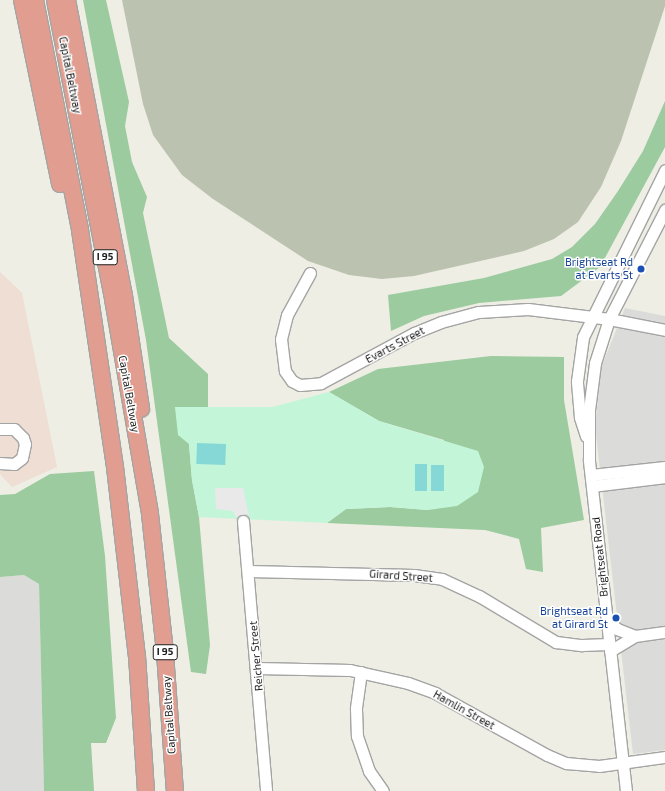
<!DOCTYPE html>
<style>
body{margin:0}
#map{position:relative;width:665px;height:791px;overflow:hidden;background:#eeeee4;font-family:"Exo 2",sans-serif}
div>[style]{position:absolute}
.residential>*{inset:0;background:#dbdbda}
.commercial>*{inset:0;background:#eeded4}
.construction>*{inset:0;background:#bbc2b0}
.forest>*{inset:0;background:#9bcb9e}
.park>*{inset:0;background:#c3f6d9}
.pitch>*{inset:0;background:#86d8d6;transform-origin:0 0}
.parking>*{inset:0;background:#e9e9e9}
.roads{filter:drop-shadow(1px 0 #a4a4a4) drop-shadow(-1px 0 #a4a4a4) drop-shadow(0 1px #a4a4a4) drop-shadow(0 -1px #a4a4a4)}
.minor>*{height:11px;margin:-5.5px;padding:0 5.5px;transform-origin:5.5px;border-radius:5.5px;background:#fff}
.highway>*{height:16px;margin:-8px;padding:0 8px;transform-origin:8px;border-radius:8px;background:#e19e90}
.dots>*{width:11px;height:11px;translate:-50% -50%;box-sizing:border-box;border:2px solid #fff;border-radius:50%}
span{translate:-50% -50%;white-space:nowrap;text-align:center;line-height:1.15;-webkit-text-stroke:3px #fff;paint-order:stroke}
.shield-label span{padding:1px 3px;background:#fff;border:1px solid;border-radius:3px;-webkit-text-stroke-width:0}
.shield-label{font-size:10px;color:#1d1d1d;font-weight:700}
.street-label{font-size:11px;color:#1d1d1d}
.transit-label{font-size:11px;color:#164399}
.right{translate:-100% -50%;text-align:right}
</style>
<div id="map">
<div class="residential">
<div style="clip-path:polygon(625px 308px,665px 316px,665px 750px,633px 754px,595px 426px,601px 368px)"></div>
<div style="clip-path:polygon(24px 575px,39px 584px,44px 791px,0 791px,0 577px)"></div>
</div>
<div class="commercial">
<div style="clip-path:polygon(0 272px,22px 293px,57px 467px,12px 487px,0 474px)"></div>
</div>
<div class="construction">
<div style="clip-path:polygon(122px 0,665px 0,665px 6px,621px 141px,601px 187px,578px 222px,554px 239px,524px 251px,414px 276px,382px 279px,349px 275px,308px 261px,213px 199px,182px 175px,153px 135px,143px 104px)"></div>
</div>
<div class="forest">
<div style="clip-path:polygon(83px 0,106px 0,129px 102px,125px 126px,132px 162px,147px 197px,143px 213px,169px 338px,208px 374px,208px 408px,175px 407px,189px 444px,192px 480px,199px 517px,210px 645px,206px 674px,191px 672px,146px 340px)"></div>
<div style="clip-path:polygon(665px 101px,665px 147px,600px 267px,561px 296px,479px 303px,424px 316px,391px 331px,388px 295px,484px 278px,552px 259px,572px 247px,595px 224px,618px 191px,643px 151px)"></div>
<div style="clip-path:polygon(491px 356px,564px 357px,564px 400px,584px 520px,541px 528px,543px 572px,526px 569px,519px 539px,485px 530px,327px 523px,346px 509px,390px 507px,428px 510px,444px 440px,379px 421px,329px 392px,378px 369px)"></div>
<div style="clip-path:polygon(94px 471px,105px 556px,116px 718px,106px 743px,91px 743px,94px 791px,44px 791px,39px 584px,24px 575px,0 577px,0 495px,15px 494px,50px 474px)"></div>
</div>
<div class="park">
<div style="clip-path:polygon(329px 392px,379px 421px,478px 451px,484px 467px,478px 492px,457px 506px,428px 510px,390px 507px,346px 509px,327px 523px,199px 517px,192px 480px,189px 444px,178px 435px,175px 407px,272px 407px)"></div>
</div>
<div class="pitch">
<div style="left:197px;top:443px;width:29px;height:21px;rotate:2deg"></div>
<div style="left:415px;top:464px;width:12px;height:27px"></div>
<div style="left:431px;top:465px;width:13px;height:26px"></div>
</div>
<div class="parking">
<div style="clip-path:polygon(215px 488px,243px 488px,249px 517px,236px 517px,233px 511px,216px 509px)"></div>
</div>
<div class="roads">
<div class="minor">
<div style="left:310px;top:273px;width:48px;rotate:118.7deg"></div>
<div style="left:287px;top:315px;width:25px;rotate:104deg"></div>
<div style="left:281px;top:339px;width:32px;rotate:83deg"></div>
<div style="left:285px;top:371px;width:12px;rotate:55deg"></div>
<div style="left:292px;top:381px;width:9px;rotate:27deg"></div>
<div style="left:300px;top:385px;width:21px;rotate:-5deg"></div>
<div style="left:321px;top:383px;width:106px;rotate:-28.3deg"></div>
<div style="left:414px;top:333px;width:29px;rotate:-22deg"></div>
<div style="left:441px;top:322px;width:39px;rotate:-15deg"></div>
<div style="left:479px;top:312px;width:49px;rotate:-3.5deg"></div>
<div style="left:528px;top:309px;width:82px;rotate:7deg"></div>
<div style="left:609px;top:319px;width:57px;rotate:11.1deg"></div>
<div style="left:0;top:429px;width:14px"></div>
<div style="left:14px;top:429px;width:13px;rotate:45deg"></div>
<div style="left:23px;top:438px;width:6px;rotate:72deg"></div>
<div style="left:25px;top:444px;width:14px;rotate:102deg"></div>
<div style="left:22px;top:458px;width:10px;rotate:143deg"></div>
<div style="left:14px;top:464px;width:14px;rotate:-176deg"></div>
<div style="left:586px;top:436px;width:20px;rotate:-108deg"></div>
<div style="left:580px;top:417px;width:36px;rotate:-95deg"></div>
<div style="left:577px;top:381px;width:44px;rotate:-82.2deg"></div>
<div style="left:583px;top:337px;width:186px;rotate:-63.8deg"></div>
<div style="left:591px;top:475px;width:74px;rotate:-6.2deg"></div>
<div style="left:592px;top:486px;width:74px;rotate:-7deg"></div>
<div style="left:243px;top:521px;width:271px;rotate:85.1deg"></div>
<div style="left:249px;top:571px;width:165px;rotate:1.4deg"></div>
<div style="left:414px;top:575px;width:28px;rotate:8deg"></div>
<div style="left:442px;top:579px;width:41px;rotate:24.7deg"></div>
<div style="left:479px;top:596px;width:90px;rotate:30.9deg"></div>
<div style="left:556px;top:642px;width:26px;rotate:7deg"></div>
<div style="left:582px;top:645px;width:27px;rotate:-2deg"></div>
<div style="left:607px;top:619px;width:14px;rotate:45deg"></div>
<div style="left:617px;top:629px;width:19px;rotate:21deg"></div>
<div style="left:635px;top:636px;width:30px;rotate:-8deg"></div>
<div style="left:610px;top:651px;width:29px;rotate:-31deg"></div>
<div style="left:257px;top:668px;width:93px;rotate:1.2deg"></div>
<div style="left:350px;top:670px;width:59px;rotate:12.6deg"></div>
<div style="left:408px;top:683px;width:29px;rotate:20deg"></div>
<div style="left:435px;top:693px;width:128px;rotate:29deg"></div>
<div style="left:547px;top:755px;width:21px;rotate:23deg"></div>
<div style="left:566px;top:763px;width:33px;rotate:5deg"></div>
<div style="left:599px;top:766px;width:67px;rotate:-7.8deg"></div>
<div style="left:361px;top:672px;width:37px;rotate:98deg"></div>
<div style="left:356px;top:709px;width:27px;rotate:88deg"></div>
<div style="left:357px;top:736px;width:37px;rotate:71deg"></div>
<div style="left:369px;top:771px;width:24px;rotate:55deg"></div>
<div style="left:626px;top:791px;width:334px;rotate:-96.4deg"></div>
<div style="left:589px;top:459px;width:49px;rotate:-90deg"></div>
<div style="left:589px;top:410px;width:47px;rotate:-82.7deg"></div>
<div style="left:595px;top:363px;width:46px;rotate:-72.3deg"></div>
<div style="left:609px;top:319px;width:123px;rotate:-62.8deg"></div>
</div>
<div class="highway">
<div style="left:22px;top:0;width:188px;rotate:78.3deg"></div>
<div style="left:35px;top:0;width:234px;rotate:78.9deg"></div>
<div style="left:80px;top:230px;width:240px;rotate:81.6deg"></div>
<div style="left:115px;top:467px;width:190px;rotate:83.4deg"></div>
<div style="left:137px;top:656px;width:135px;rotate:86.2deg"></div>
<div style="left:55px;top:0;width:305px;rotate:79deg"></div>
<div style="left:113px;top:299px;width:218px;rotate:80.2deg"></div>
<div style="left:150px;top:514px;width:140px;rotate:83.8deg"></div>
<div style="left:165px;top:653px;width:138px;rotate:85.9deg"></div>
<div style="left:67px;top:0;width:301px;rotate:79.1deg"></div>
<div style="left:124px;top:296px;width:114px;rotate:81.4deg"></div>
</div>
</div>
<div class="dots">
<div style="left:641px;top:269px;background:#1a4fb4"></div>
<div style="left:616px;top:618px;background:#1a4fb4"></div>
</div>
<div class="shield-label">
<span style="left:105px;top:257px">I 95</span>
<span style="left:165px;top:652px">I 95</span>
</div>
<div class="street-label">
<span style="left:70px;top:75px;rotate:79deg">Capital Beltway</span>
<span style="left:395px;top:345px;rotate:-28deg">Evarts Street</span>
<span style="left:129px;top:394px;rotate:80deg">Capital Beltway</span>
<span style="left:600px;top:557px;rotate:-96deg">Brightseat Road</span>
<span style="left:401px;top:576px;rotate:4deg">Girard Street</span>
<span style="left:256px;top:656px;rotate:-95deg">Reicher Street</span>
<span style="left:464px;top:710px;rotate:29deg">Hamlin Street</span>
<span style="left:169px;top:715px;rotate:-94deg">Capital Beltway</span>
</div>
<div class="transit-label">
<span class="right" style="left:633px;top:269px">Brightseat Rd<br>at Evarts St</span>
<span class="right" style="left:608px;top:618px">Brightseat Rd<br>at Girard St</span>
</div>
</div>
